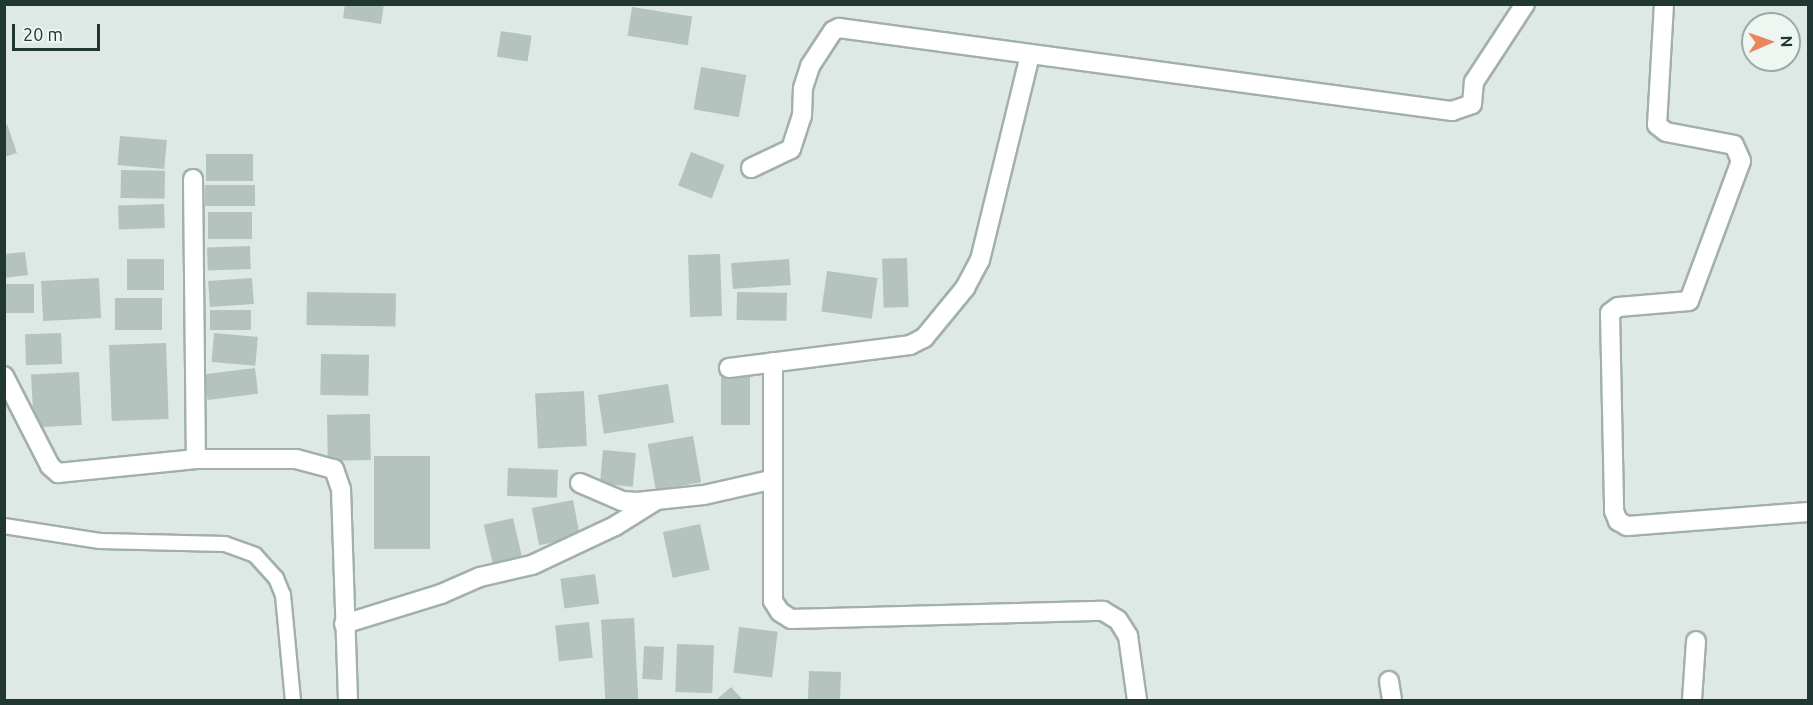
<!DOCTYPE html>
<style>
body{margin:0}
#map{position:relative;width:1813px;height:705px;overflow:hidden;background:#dee9e5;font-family:Ubuntu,sans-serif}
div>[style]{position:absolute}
.building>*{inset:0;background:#b4c3be;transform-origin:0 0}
.roads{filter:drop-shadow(2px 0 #a2b0ac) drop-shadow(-2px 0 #a2b0ac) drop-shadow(0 2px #a2b0ac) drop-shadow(0 -2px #a2b0ac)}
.lane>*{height:14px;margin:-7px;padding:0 7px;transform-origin:7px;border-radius:7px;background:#fff}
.street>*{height:18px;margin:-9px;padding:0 9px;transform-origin:9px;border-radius:9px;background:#fff}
span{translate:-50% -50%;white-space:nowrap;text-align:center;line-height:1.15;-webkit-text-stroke:6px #eef6f2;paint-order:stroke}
.frame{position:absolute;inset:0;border:6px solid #213732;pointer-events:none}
.north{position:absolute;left:1741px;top:12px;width:60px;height:60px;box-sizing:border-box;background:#eef6f2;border:2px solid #9caaa5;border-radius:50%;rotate:88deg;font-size:16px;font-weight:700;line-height:24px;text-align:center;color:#213732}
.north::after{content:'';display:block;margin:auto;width:21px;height:27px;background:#e8875d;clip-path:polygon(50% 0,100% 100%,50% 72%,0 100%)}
.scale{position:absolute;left:12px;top:24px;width:88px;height:27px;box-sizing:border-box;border:3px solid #213732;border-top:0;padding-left:8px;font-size:18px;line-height:21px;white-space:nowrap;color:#213732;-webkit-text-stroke:4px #eef6f2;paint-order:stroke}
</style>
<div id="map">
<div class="building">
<div style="clip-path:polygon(345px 4px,384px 4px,381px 24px,343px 18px)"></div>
<div style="left:632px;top:7px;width:61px;height:29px;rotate:9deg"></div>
<div style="left:501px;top:31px;width:31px;height:26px;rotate:9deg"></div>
<div style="left:701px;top:67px;width:46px;height:43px;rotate:10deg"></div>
<div style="clip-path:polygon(7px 124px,17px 153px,4px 157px,4px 125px)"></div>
<div style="left:120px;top:136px;width:47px;height:29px;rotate:5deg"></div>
<div style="left:691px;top:152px;width:36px;height:36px;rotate:21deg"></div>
<div style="left:206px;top:154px;width:47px;height:27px"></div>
<div style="left:121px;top:170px;width:44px;height:28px;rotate:1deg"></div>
<div style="left:255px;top:185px;width:21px;height:50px;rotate:90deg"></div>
<div style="left:164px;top:204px;width:24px;height:46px;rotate:88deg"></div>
<div style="left:208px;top:212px;width:44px;height:27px"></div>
<div style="left:250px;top:246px;width:23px;height:43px;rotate:88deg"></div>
<div style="clip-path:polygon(25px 252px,28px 275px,4px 278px,4px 254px)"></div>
<div style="left:720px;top:254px;width:62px;height:32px;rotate:88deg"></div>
<div style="left:907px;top:258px;width:49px;height:25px;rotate:88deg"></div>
<div style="left:164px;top:259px;width:31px;height:37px;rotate:90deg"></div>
<div style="left:789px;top:259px;width:26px;height:58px;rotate:86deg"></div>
<div style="left:827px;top:271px;width:51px;height:41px;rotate:8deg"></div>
<div style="left:99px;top:278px;width:40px;height:58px;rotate:87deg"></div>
<div style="left:252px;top:278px;width:26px;height:44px;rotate:86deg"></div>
<div style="left:4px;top:284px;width:30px;height:29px"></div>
<div style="left:307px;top:292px;width:89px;height:33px;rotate:1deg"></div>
<div style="left:737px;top:292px;width:50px;height:28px;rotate:1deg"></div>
<div style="left:115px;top:298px;width:47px;height:32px"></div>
<div style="left:251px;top:310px;width:20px;height:41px;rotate:90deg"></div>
<div style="left:61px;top:333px;width:31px;height:36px;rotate:88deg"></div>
<div style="left:214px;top:333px;width:44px;height:29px;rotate:5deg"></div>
<div style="left:166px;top:343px;width:76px;height:57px;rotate:88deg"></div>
<div style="left:321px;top:354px;width:48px;height:41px;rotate:1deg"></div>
<div style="left:255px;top:368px;width:26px;height:51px;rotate:83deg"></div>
<div style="left:79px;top:372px;width:53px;height:48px;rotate:87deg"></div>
<div style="left:750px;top:373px;width:52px;height:29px;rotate:90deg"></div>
<div style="left:668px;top:384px;width:39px;height:71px;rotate:81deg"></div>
<div style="left:584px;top:391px;width:55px;height:49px;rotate:87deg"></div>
<div style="left:370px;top:414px;width:46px;height:43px;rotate:89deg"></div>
<div style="left:693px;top:436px;width:47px;height:46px;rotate:80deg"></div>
<div style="left:603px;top:450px;width:33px;height:34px;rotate:5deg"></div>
<div style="left:374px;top:456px;width:56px;height:93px"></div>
<div style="left:508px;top:468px;width:50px;height:28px;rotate:2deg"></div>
<div style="left:573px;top:500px;width:38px;height:42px;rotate:79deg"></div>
<div style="left:513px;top:518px;width:41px;height:30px;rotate:77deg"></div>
<div style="left:700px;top:524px;width:47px;height:38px;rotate:78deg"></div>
<div style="left:595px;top:574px;width:30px;height:35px;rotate:82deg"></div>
<div style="left:634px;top:618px;width:82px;height:33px;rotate:87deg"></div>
<div style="left:589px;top:622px;width:36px;height:34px;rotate:84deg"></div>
<div style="left:739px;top:627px;width:39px;height:46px;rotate:7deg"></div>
<div style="left:677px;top:644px;width:37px;height:48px;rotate:2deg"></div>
<div style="left:644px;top:646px;width:20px;height:33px;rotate:3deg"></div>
<div style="left:809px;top:671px;width:32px;height:29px;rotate:2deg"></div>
<div style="clip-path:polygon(731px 687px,743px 700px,716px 700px)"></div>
</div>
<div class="roads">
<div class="lane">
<div style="left:4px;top:526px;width:97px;rotate:8.9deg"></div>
<div style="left:100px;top:541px;width:125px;rotate:1.4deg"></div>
<div style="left:225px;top:544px;width:32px;rotate:20deg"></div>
<div style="left:255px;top:555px;width:31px;rotate:48deg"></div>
<div style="left:276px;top:578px;width:18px;rotate:68deg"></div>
<div style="left:283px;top:595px;width:105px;rotate:84.6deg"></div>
</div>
<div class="street">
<div style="left:1664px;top:4px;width:121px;rotate:93.3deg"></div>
<div style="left:1657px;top:125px;width:11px;rotate:38deg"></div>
<div style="left:1666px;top:132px;width:69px;rotate:10.8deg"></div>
<div style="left:1734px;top:145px;width:17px;rotate:66deg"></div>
<div style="left:1741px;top:161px;width:149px;rotate:110.4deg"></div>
<div style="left:1689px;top:301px;width:71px;rotate:175.2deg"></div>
<div style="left:1618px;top:307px;width:10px;rotate:143deg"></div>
<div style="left:1610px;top:313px;width:198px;rotate:88.8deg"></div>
<div style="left:1614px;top:511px;width:11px;rotate:68deg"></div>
<div style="left:1618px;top:521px;width:10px;rotate:29deg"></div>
<div style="left:1627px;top:526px;width:182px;rotate:-4.4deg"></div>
<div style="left:751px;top:168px;width:44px;rotate:-25.4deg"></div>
<div style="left:791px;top:149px;width:35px;rotate:-72deg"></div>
<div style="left:802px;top:116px;width:28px;rotate:-88deg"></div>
<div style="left:803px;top:88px;width:23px;rotate:-72deg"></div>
<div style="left:810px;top:66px;width:42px;rotate:-56.7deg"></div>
<div style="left:833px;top:31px;width:7px;rotate:-27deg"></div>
<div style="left:839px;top:28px;width:619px;rotate:7.71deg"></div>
<div style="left:1452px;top:111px;width:21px;rotate:-19deg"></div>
<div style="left:1472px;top:104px;width:22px;rotate:-85deg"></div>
<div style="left:1474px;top:82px;width:93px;rotate:-56.8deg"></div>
<div style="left:193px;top:179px;width:280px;rotate:89.4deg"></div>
<div style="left:773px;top:362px;width:239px;rotate:90deg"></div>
<div style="left:773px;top:601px;width:13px;rotate:58deg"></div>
<div style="left:780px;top:612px;width:13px;rotate:32deg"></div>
<div style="left:791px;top:619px;width:312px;rotate:-1.5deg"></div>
<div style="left:1103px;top:611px;width:17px;rotate:31deg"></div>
<div style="left:1118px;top:620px;width:19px;rotate:58deg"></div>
<div style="left:1128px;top:636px;width:65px;rotate:82deg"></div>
<div style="left:729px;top:368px;width:182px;rotate:-7.2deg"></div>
<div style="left:910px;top:345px;width:16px;rotate:-27deg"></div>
<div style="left:924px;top:338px;width:65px;rotate:-50.6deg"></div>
<div style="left:965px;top:288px;width:32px;rotate:-62deg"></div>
<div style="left:980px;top:260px;width:211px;rotate:-76.3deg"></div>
<div style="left:4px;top:376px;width:101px;rotate:62.9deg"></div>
<div style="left:50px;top:466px;width:11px;rotate:41deg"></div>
<div style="left:58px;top:473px;width:139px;rotate:-5.8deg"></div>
<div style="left:196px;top:459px;width:100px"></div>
<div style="left:296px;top:459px;width:39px;rotate:15deg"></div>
<div style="left:334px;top:469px;width:21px;rotate:71deg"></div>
<div style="left:341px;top:489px;width:211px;rotate:88.1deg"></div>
<div style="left:580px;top:483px;width:46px;rotate:23.2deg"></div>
<div style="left:622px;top:501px;width:15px;rotate:4deg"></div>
<div style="left:637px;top:502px;width:67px;rotate:-6deg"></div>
<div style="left:704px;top:495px;width:68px;rotate:-12.8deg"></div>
<div style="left:344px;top:624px;width:102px;rotate:-17.2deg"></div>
<div style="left:441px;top:594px;width:43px;rotate:-23.6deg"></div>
<div style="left:480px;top:577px;width:53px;rotate:-13deg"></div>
<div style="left:532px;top:565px;width:92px;rotate:-25.2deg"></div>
<div style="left:615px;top:526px;width:47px;rotate:-32deg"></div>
<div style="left:1389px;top:681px;width:19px;rotate:81deg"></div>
<div style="left:1692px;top:700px;width:59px;rotate:-86.1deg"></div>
</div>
</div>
<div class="frame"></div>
<div class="north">N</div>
<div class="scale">20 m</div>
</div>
